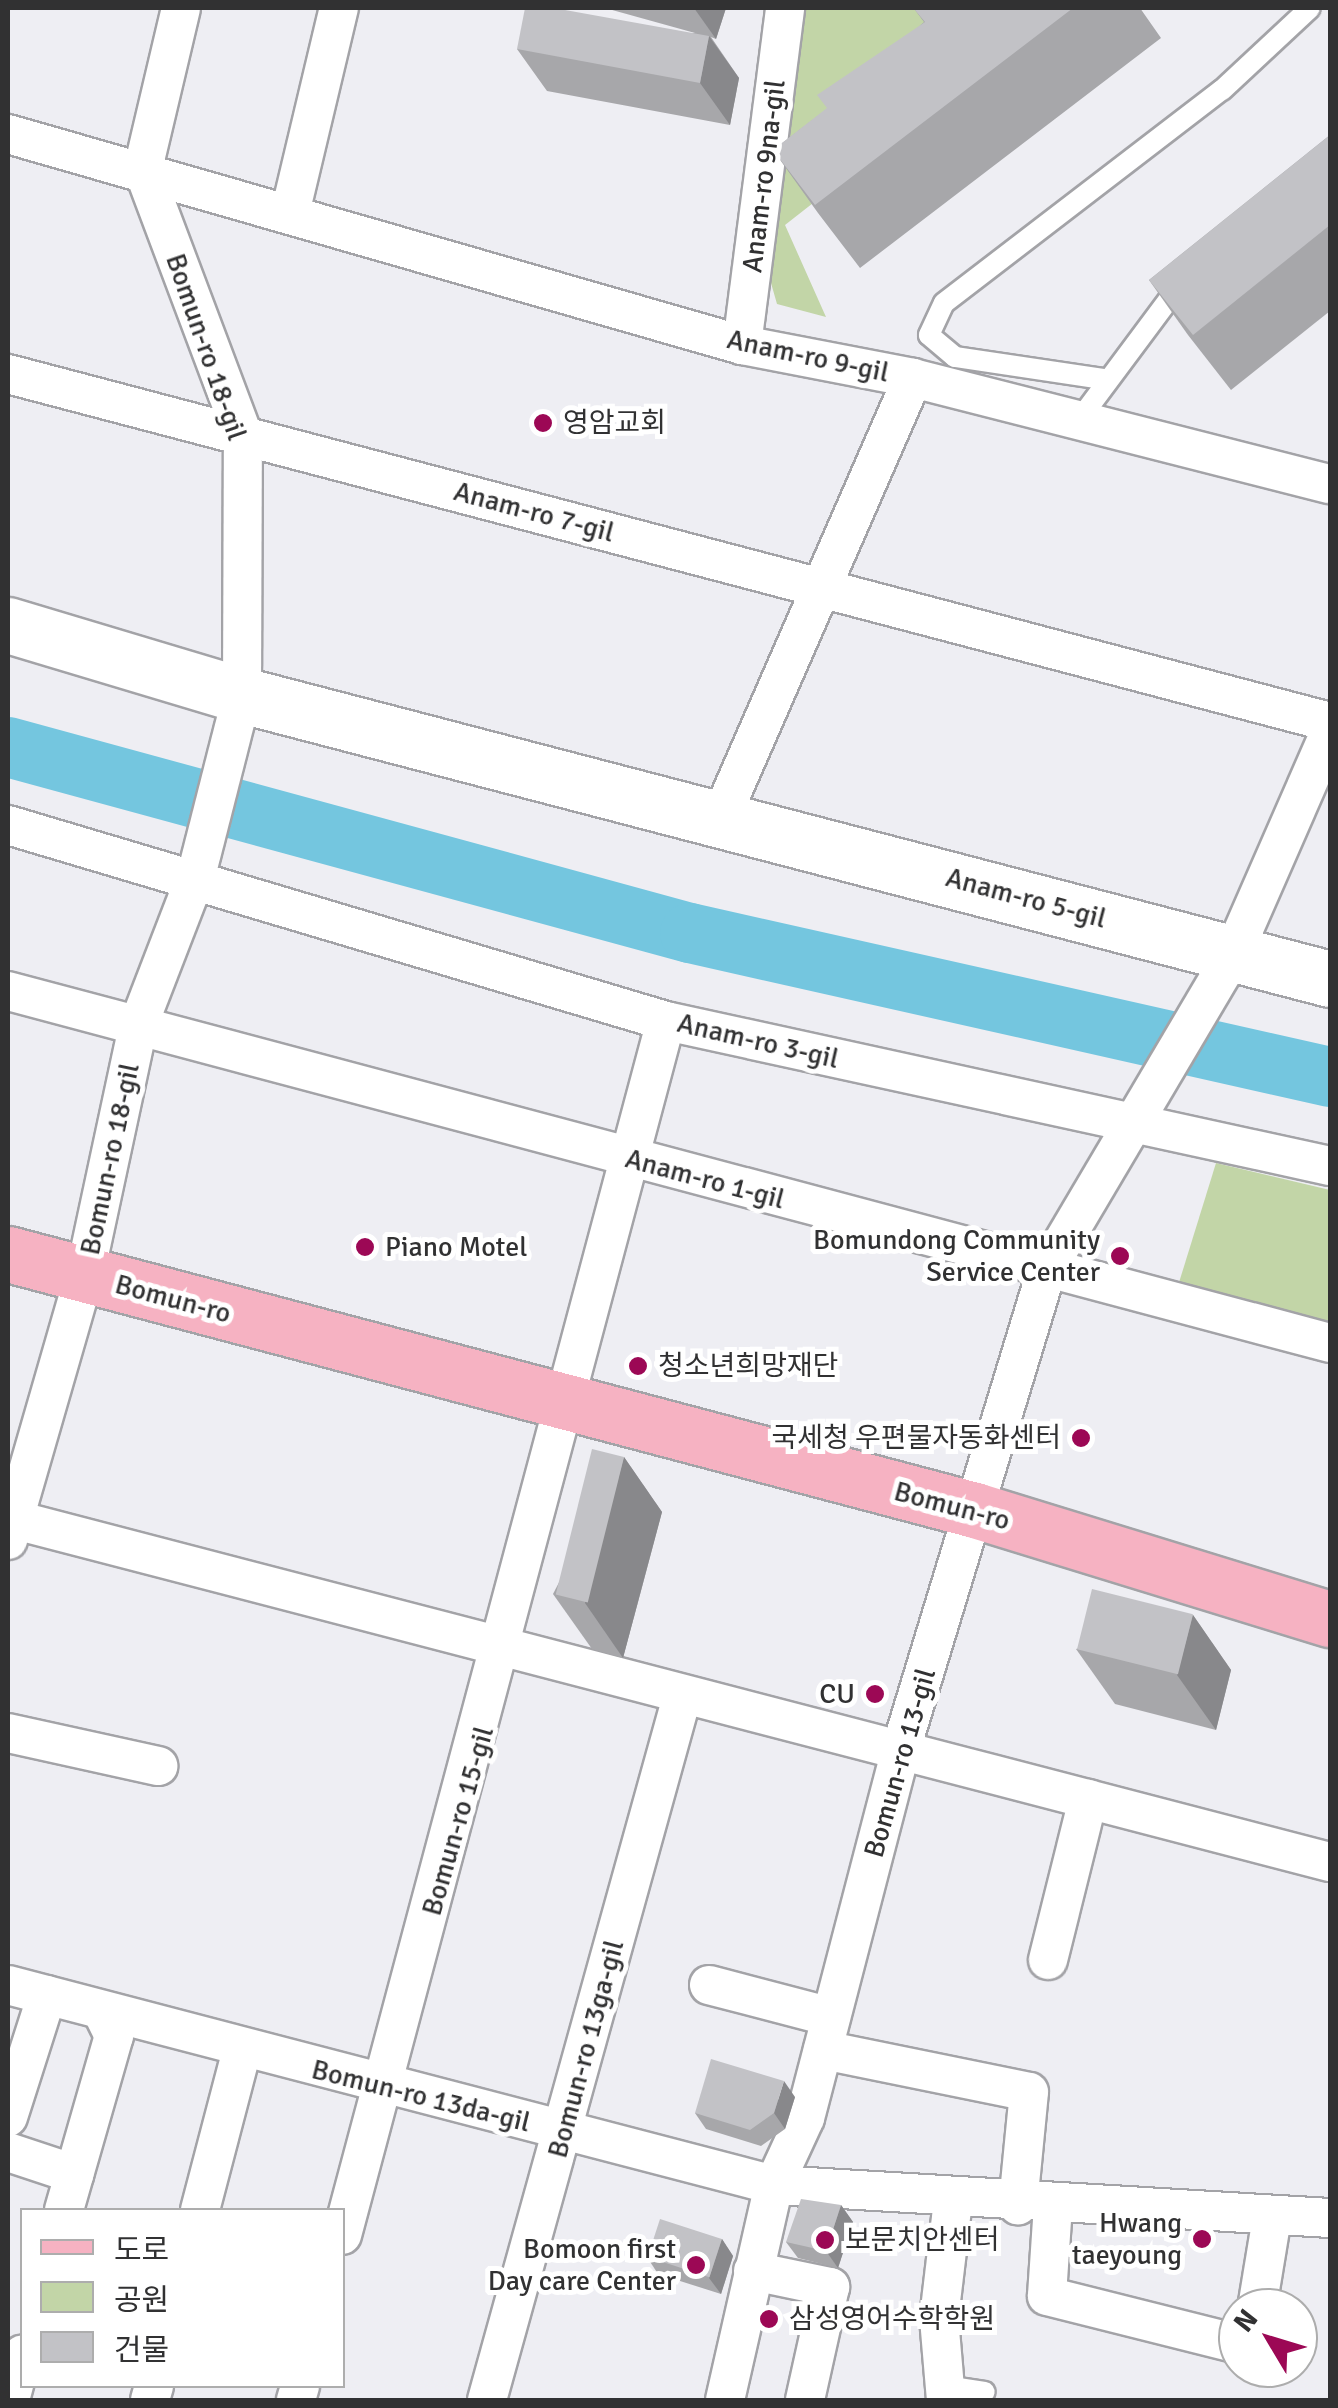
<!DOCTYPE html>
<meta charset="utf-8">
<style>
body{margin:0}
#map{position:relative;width:1338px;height:2408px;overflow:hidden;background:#eeeef3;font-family:Signika,"Noto Sans KR",sans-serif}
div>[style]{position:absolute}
.green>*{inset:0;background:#c2d5a7}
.river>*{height:60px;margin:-30px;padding:0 30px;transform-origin:30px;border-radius:30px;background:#74c6df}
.roads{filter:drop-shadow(2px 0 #a3a3a7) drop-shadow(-2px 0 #a3a3a7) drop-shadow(0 2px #a3a3a7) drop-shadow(0 -2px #a3a3a7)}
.service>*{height:20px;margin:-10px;padding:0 10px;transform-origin:10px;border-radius:10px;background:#fff}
.minor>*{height:38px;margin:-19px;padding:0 19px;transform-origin:19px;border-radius:19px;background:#fff}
.secondary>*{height:55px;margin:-27.5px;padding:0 27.5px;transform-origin:27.5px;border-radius:27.5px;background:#fff}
.primary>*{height:55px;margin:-27.5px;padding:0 27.5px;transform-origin:27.5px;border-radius:27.5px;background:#f6b2c2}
.wall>*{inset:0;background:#a7a7aa}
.shaded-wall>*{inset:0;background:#88888b}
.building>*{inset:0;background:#c2c2c6;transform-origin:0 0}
.dots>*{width:28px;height:28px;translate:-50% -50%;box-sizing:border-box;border:5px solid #fff;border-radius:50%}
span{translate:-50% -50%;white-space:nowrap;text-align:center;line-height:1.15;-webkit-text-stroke:10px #fff;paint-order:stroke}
.street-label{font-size:28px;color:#313132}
.poi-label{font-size:28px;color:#313132}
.left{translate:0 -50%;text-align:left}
.right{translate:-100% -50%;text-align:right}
.frame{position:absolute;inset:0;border:10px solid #313132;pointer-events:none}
.legend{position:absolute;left:20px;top:2208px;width:325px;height:180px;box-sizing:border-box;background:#fff;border:2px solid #adadad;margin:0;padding:12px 18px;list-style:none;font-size:30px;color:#313132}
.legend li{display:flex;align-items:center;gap:20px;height:50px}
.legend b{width:50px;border:2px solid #adadad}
.north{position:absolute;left:1218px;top:2288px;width:100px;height:100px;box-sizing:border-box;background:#fff;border:2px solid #adadad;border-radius:50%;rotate:308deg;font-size:28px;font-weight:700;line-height:40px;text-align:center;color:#313132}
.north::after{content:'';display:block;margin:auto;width:35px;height:45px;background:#9c0855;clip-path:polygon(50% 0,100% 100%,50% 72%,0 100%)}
</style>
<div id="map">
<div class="green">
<div style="clip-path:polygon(802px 8px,1062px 8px,785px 225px,826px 317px,777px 304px,769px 276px)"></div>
<div style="clip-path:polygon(1216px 1163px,1330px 1190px,1330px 1327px,1177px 1289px)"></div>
</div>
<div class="river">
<div style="left:8px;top:747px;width:707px;rotate:15.26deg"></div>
<div style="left:690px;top:933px;width:656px;rotate:12.68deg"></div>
</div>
<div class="roads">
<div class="service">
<div style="left:1103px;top:379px;width:150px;rotate:-171.5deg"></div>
<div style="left:955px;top:357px;width:34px;rotate:-140deg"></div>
<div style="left:929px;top:335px;width:35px;rotate:-65deg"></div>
<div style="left:944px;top:303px;width:350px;rotate:-37.5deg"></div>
<div style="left:1222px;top:90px;width:120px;rotate:-43deg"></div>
<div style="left:1079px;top:420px;width:172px;rotate:-53.3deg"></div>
<div style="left:945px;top:2386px;width:40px;rotate:8.5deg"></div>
</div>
<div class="minor">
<div style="left:8px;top:134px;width:764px;rotate:16.04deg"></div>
<div style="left:742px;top:345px;width:174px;rotate:10.9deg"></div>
<div style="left:913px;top:378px;width:430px;rotate:14.3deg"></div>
<div style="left:291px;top:209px;width:207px;rotate:-76.6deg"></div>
<div style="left:742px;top:345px;width:340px;rotate:-82.7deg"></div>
<div style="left:8px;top:374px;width:1367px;rotate:14.75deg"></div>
<div style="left:721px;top:817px;width:479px;rotate:-66.4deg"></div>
<div style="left:8px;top:825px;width:687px;rotate:16.59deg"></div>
<div style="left:666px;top:1021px;width:680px;rotate:12.32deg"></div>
<div style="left:8px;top:991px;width:1368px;rotate:14.91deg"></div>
<div style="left:8px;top:1518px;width:1366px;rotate:14.59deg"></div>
<div style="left:8px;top:1540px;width:277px;rotate:-73.9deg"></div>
<div style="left:85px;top:1274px;width:254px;rotate:-77.9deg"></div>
<div style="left:138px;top:1026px;width:161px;rotate:-68.9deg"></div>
<div style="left:196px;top:876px;width:187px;rotate:-75.7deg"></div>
<div style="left:242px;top:695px;width:260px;rotate:-89.8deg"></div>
<div style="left:243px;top:435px;width:284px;rotate:-110.6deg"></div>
<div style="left:143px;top:169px;width:165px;rotate:-76.7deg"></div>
<div style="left:8px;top:1733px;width:154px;rotate:12.4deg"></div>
<div style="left:1048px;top:1960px;width:166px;rotate:-76deg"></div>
<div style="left:8px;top:1985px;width:792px;rotate:14.63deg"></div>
<div style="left:774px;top:2185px;width:557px;rotate:3.4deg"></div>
<div style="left:709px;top:1985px;width:126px;rotate:14.7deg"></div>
<div style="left:823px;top:2050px;width:210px;rotate:11.5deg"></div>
<div style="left:1029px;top:2092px;width:114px;rotate:95.6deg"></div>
<div style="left:8px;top:2117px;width:128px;rotate:-72.3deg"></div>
<div style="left:8px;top:2152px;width:70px;rotate:18.4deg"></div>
<div style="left:1053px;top:2205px;width:91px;rotate:93.8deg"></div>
<div style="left:1047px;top:2296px;width:197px;rotate:14.1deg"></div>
<div style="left:64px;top:2210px;width:181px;rotate:-74deg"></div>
<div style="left:114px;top:2036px;width:28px;rotate:-116deg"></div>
<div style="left:200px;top:2210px;width:165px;rotate:-75.3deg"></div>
<div style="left:342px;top:2235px;width:1256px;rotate:-75.06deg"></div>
<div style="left:753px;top:2271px;width:79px;rotate:11.7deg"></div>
<div style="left:830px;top:2287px;width:116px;rotate:102.5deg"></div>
<div style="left:1257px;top:2308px;width:92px;rotate:-80.6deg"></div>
<div style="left:10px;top:2400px;width:47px;rotate:-75.1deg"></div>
<div style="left:150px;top:2400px;width:15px;rotate:-74deg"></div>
<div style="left:296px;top:2400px;width:15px;rotate:-74deg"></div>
<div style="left:487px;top:2400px;width:730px;rotate:-74.5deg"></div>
<div style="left:725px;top:2400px;width:221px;rotate:-77.2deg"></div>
<div style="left:774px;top:2185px;width:74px;rotate:-65.2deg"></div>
<div style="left:805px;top:2118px;width:378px;rotate:-75.4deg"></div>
<div style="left:900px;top:1752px;width:505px;rotate:-73.07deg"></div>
<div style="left:1047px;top:1269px;width:366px;rotate:-59.4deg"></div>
<div style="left:1233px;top:954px;width:242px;rotate:-66.4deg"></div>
<div style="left:946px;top:2400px;width:82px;rotate:-94.9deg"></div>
<div style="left:939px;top:2318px;width:119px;rotate:-83.2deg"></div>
</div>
<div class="secondary">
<div style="left:8px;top:625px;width:244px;rotate:16.7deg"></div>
<div style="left:242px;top:695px;width:1124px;rotate:14.63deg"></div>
</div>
<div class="primary">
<div style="left:8px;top:1254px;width:1000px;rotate:14.83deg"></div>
<div style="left:975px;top:1510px;width:371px;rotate:17.1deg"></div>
</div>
</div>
<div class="wall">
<div style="clip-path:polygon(605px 8px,726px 8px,716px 39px,711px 37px,739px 78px,730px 125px,547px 91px,517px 49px,695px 33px)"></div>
<div style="clip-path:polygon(919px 8px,1140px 8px,1161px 38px,860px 268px,818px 213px,773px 150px,827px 109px,924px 22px,915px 10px)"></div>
<div style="clip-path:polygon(1330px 135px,1330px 311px,1231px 390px,1188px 335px,1149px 280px)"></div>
<div style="clip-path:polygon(624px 1457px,662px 1512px,623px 1658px,592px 1649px,553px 1594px)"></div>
<div style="clip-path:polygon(1193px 1615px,1231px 1670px,1216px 1730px,1115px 1704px,1076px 1649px)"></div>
<div style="clip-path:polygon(795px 2097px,785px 2129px,761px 2146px,706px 2129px,695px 2113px)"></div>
<div style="clip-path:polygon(841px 2205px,853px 2222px,838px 2268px,798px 2258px,786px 2242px)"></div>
<div style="clip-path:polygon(722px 2239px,733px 2256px,721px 2294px,658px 2274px,647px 2257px)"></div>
</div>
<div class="shaded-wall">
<div style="clip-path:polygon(694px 8px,726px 8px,716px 39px)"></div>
<div style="clip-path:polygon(709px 36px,739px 78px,730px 125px,700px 83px)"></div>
<div style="clip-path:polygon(624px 1457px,662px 1512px,623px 1658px,585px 1603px)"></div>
<div style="clip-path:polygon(1193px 1615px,1231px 1670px,1216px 1730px,1177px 1675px)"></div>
<div style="clip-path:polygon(784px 2081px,795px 2097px,785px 2129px,774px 2113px)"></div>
<div style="clip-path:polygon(841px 2205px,853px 2222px,838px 2268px,826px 2251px)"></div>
<div style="clip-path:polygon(722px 2239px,733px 2256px,721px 2294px,709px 2278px)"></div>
</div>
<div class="building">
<div style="clip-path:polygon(525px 8px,554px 8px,709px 36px,700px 83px,517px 49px)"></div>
<div style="clip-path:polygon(919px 8px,1073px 8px,815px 205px,773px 150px,827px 108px,817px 95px,925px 22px,915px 10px)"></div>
<div style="clip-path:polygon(1330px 135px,1330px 225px,1193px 335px,1149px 280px)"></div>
<div style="left:592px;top:1449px;width:33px;height:150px;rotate:14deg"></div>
<div style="left:1092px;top:1589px;width:104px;height:62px;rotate:14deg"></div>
<div style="clip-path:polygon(711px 2059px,784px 2081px,774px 2113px,750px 2130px,695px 2113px)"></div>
<div style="clip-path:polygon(801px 2199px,841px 2205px,826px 2251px,786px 2242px)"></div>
<div style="left:660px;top:2219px;width:65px;height:40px;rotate:18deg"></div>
</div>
<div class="dots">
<div style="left:543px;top:423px;background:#9c0855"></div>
<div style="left:365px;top:1247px;background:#9c0855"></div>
<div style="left:1120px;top:1256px;background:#9c0855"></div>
<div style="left:638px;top:1366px;background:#9c0855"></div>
<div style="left:1081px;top:1438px;background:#9c0855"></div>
<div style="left:875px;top:1694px;background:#9c0855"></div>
<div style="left:1202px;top:2239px;background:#9c0855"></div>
<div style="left:825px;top:2240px;background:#9c0855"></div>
<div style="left:696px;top:2265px;background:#9c0855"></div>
<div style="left:769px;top:2319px;background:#9c0855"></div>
</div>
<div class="street-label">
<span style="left:764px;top:176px;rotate:-83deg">Anam-ro 9na-gil</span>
<span style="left:206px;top:347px;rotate:71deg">Bomun-ro 18-gil</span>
<span style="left:808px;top:356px;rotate:12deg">Anam-ro 9-gil</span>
<span style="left:534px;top:512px;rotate:15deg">Anam-ro 7-gil</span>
<span style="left:1026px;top:898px;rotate:15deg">Anam-ro 5-gil</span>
<span style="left:758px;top:1041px;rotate:13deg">Anam-ro 3-gil</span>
<span style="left:110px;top:1159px;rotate:-78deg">Bomun-ro 18-gil</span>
<span style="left:705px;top:1179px;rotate:15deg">Anam-ro 1-gil</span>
<span style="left:173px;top:1299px;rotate:15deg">Bomun-ro</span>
<span style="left:952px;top:1506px;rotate:15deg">Bomun-ro</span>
<span style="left:900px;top:1763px;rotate:-74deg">Bomun-ro 13-gil</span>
<span style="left:458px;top:1821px;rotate:-74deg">Bomun-ro 15-gil</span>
<span style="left:586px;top:2049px;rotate:-75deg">Bomun-ro 13ga-gil</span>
<span style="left:421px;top:2096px;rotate:14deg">Bomun-ro 13da-gil</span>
</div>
<div class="poi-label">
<span class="left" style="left:563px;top:423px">영암교회</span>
<span class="right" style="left:1100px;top:1256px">Bomundong Community<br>Service Center</span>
<span class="left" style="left:385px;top:1247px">Piano Motel</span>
<span class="left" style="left:658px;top:1366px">청소년희망재단</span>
<span class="right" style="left:1061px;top:1438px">국세청 우편물자동화센터</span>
<span class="right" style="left:855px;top:1694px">CU</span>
<span class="right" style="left:1182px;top:2239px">Hwang<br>taeyoung</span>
<span class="left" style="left:845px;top:2240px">보문치안센터</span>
<span class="right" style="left:676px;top:2265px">Bomoon first<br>Day care Center</span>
<span class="left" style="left:789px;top:2319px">삼성영어수학학원</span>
</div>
<div class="frame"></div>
<ul class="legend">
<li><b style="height:12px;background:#f6b2c2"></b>도로</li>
<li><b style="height:28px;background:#c2d5a7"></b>공원</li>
<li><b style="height:28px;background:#c2c2c6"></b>건물</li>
</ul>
<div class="north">N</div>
</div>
